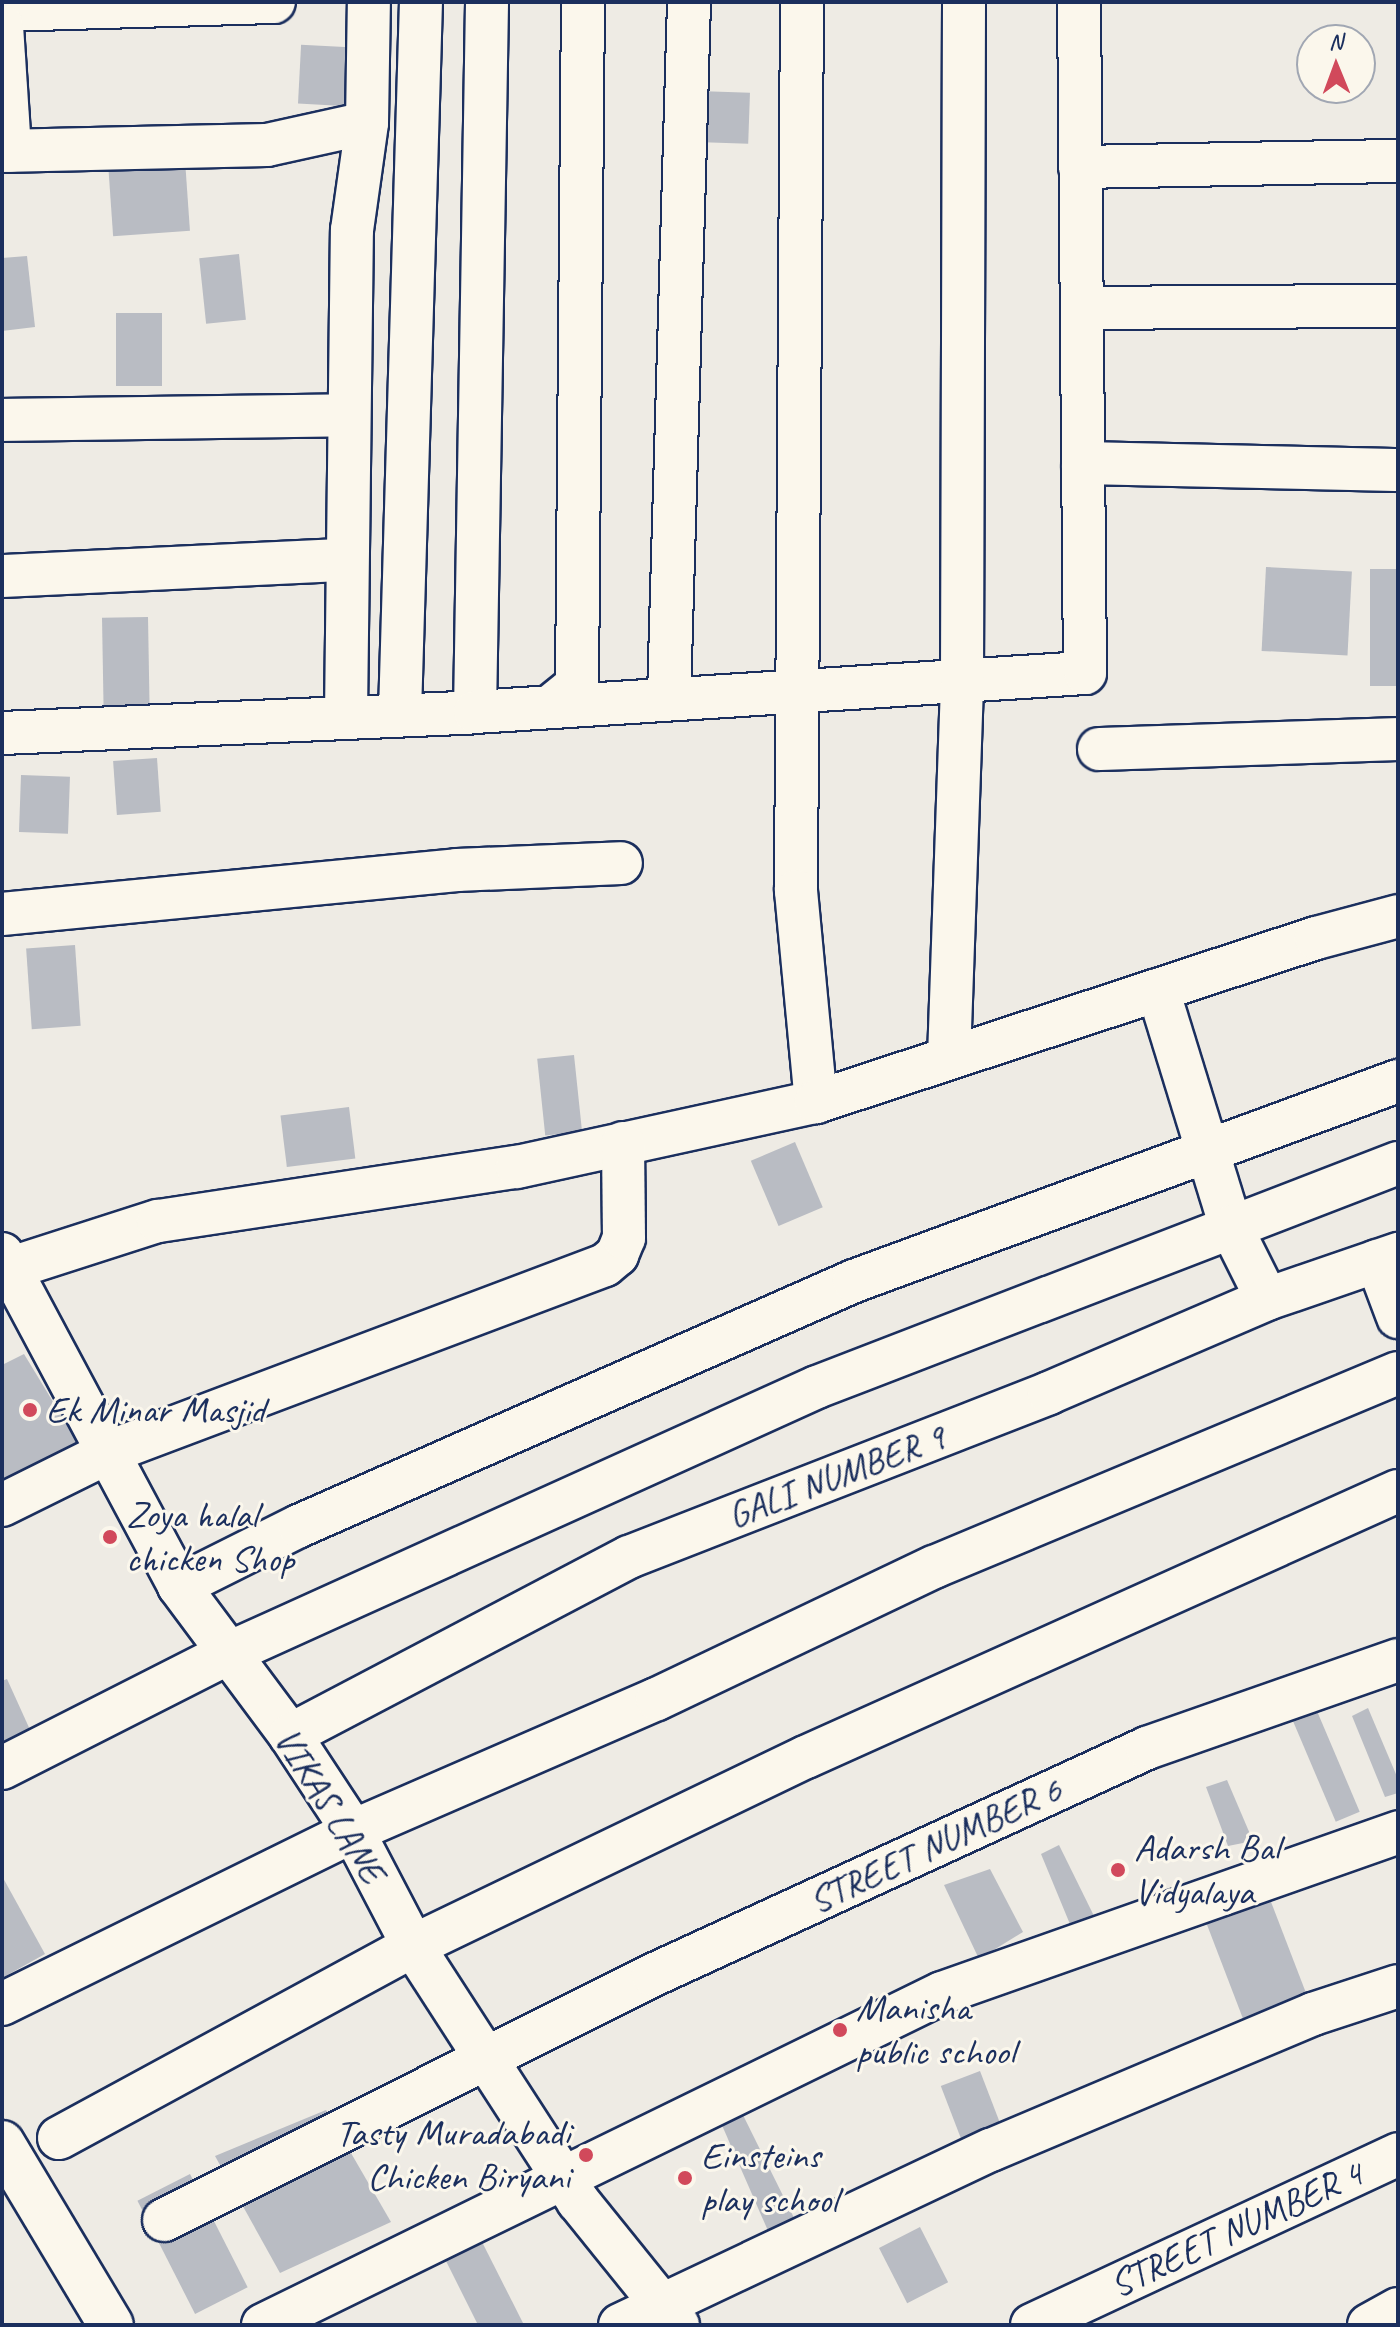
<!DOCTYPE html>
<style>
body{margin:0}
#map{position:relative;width:1400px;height:2327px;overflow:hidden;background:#eeebe4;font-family:Caveat,sans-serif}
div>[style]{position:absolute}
.building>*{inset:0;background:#b9bcc3;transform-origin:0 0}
.roads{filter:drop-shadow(2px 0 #1b2f5e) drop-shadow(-2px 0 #1b2f5e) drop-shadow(0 2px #1b2f5e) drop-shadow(0 -2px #1b2f5e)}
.street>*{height:42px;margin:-21px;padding:0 21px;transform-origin:21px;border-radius:21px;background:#fbf7ec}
.primary>*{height:44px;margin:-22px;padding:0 22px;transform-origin:22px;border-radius:22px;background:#fbf7ec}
.dots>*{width:22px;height:22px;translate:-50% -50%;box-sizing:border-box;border:4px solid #fbf7ec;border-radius:50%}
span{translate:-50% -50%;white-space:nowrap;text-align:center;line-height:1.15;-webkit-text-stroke:6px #fbf7ec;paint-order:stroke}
.poi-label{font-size:38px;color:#1b2f5e}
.left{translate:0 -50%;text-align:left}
.right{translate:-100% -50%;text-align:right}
.street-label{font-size:38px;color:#1b2f5e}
.frame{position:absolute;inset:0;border:4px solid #1b2f5e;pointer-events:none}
.north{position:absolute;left:1296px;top:24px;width:80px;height:80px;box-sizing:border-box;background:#fbf7ec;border:2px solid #a1a7b3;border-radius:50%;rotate:359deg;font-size:22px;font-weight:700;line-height:32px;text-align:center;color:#1b2f5e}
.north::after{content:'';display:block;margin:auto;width:28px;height:36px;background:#d1495b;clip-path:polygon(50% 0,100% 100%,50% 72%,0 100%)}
</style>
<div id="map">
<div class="building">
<div style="left:364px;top:48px;width:59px;height:63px;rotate:93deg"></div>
<div style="left:698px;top:91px;width:52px;height:51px;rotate:2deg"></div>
<div style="left:185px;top:160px;width:71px;height:77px;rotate:86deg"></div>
<div style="left:239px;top:254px;width:66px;height:40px;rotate:84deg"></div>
<div style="clip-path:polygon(27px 256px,35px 327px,2px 331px,2px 258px)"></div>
<div style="left:116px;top:313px;width:46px;height:73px"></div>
<div style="left:1266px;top:567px;width:86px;height:84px;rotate:3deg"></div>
<div style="left:1370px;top:569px;width:28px;height:117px"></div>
<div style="left:148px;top:617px;width:104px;height:46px;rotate:89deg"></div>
<div style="left:157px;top:758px;width:54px;height:44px;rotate:86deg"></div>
<div style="left:21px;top:775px;width:49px;height:57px;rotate:2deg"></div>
<div style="left:75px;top:945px;width:81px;height:49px;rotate:86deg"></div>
<div style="left:574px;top:1055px;width:77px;height:37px;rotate:84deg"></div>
<div style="left:349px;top:1107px;width:52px;height:69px;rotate:83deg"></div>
<div style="left:795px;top:1142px;width:71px;height:48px;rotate:67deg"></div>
<div style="clip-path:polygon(24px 1354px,86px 1456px,2px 1498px,2px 1365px)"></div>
<div style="clip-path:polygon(7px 1679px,36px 1743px,2px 1758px,2px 1681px)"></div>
<div style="left:1314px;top:1704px;width:117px;height:26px;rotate:67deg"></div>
<div style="clip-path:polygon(1368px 1708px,1398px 1779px,1398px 1793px,1385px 1797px,1352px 1716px)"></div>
<div style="clip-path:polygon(1227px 1780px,1253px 1841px,1228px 1846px,1206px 1787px)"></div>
<div style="clip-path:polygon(1059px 1845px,1094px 1916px,1072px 1929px,1041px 1854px)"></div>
<div style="clip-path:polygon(990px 1869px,1023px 1932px,979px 1959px,944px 1885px)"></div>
<div style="clip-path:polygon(2px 1876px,45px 1954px,2px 1978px)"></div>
<div style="left:1268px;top:1894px;width:120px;height:68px;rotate:69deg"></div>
<div style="left:980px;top:2071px;width:63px;height:42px;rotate:69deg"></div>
<div style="clip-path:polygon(326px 2110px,391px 2222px,280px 2273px,215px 2156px)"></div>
<div style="clip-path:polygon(742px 2113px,799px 2228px,772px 2240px,721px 2123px)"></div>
<div style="left:190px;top:2174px;width:127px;height:59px;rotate:63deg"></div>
<div style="left:920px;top:2227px;width:62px;height:46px;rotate:63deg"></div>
<div style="clip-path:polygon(479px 2236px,524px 2325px,478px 2325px,443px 2255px)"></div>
</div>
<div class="roads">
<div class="street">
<div style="left:802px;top:2px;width:889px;rotate:90.39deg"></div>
<div style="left:796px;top:891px;width:212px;rotate:84.6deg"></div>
<div style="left:2px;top:10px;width:272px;rotate:-1.7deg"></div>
<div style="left:2px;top:26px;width:125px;rotate:86.3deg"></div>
<div style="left:2px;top:151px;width:265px;rotate:-1.3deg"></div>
<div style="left:267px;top:145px;width:102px;rotate:-12.4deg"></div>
<div style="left:1080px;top:167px;width:318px;rotate:-1.1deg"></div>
<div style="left:1082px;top:308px;width:316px;rotate:-0.4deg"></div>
<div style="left:2px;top:420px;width:345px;rotate:-0.8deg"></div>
<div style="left:1083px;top:463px;width:315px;rotate:1.3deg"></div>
<div style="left:2px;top:576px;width:344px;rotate:-2.7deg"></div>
<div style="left:669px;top:696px;width:694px;rotate:-88.35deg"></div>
<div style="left:551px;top:706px;width:33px;rotate:-39deg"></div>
<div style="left:577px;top:685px;width:683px;rotate:-89.5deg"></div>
<div style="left:475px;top:712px;width:710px;rotate:-89.03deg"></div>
<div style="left:400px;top:713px;width:711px;rotate:-88.31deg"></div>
<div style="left:346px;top:715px;width:485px;rotate:-89.3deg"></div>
<div style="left:352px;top:230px;width:108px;rotate:-82deg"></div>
<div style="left:367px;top:123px;width:121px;rotate:-89.1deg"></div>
<div style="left:2px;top:733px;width:473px;rotate:-2.5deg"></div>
<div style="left:475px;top:712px;width:611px;rotate:-3.66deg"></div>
<div style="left:1085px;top:673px;width:671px;rotate:-90.51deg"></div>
<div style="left:1099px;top:749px;width:299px;rotate:-1.9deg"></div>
<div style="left:2px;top:914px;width:457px;rotate:-5.5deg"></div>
<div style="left:457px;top:870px;width:164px;rotate:-2.4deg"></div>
<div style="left:1158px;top:990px;width:248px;rotate:72.9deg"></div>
<div style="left:1231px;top:1227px;width:80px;rotate:63.4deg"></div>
<div style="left:949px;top:1058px;width:380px;rotate:-88deg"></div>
<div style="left:962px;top:678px;width:676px;rotate:-89.83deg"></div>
<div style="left:2px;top:1254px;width:376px;rotate:61.9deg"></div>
<div style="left:179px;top:1586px;width:186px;rotate:53.3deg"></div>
<div style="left:290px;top:1735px;width:115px;rotate:56.7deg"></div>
<div style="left:353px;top:1831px;width:130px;rotate:62.4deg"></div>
<div style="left:413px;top:1946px;width:304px;rotate:57.1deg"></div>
<div style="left:578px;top:2201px;width:159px;rotate:51.1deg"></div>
<div style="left:1377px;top:1261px;width:60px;rotate:69.4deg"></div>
<div style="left:2px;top:1271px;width:164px;rotate:-17.8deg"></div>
<div style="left:158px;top:1221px;width:363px;rotate:-8.6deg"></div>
<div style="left:517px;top:1167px;width:306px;rotate:-12.3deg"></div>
<div style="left:816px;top:1102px;width:526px;rotate:-18.16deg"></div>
<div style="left:1316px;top:938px;width:85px;rotate:-15deg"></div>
<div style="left:2px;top:1505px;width:119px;rotate:-26.4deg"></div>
<div style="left:109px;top:1452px;width:530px;rotate:-20.66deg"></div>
<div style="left:605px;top:1265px;width:16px;rotate:-40deg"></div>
<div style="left:617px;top:1255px;width:18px;rotate:-68deg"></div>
<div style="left:624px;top:1238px;width:95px;rotate:-90.6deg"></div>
<div style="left:179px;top:1586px;width:134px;rotate:-26.6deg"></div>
<div style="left:299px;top:1526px;width:607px;rotate:-23.82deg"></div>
<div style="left:854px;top:1281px;width:580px;rotate:-20.19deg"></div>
<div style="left:290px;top:1735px;width:383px;rotate:-27.7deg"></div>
<div style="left:629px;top:1557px;width:451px;rotate:-21.3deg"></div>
<div style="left:1049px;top:1393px;width:237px;rotate:-23.3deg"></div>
<div style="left:1267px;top:1299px;width:139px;rotate:-19deg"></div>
<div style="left:2px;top:1768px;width:254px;rotate:-26.9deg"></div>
<div style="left:229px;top:1653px;width:645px;rotate:-24.34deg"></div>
<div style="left:817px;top:1387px;width:623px;rotate:-21.08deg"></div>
<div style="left:2px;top:2004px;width:391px;rotate:-26.2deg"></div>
<div style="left:353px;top:1831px;width:331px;rotate:-23.5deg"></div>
<div style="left:657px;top:1699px;width:307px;rotate:-25.5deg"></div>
<div style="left:934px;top:1567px;width:503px;rotate:-22.69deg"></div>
<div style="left:59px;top:2138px;width:403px;rotate:-28.5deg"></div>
<div style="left:413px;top:1946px;width:436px;rotate:-25.7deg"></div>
<div style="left:806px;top:1757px;width:649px;rotate:-24.2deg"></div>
<div style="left:164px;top:2220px;width:547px;rotate:-26.61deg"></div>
<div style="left:653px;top:1975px;width:544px;rotate:-24.68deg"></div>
<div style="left:1147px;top:1748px;width:266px;rotate:-19.3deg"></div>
<div style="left:263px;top:2325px;width:756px;rotate:-26.06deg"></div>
<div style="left:942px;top:1993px;width:484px;rotate:-19.4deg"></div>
<div style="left:620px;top:2325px;width:410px;rotate:-25.3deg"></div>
<div style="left:991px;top:2150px;width:350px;rotate:-22.9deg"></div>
<div style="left:1313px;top:2014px;width:89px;rotate:-18.2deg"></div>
<div style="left:1032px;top:2325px;width:404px;rotate:-25deg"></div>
<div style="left:1369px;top:2325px;width:33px;rotate:-29deg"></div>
</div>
<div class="primary">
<div style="left:2px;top:2143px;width:212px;rotate:59.1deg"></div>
</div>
</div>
<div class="dots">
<div style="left:30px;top:1410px;background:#d1495b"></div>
<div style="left:110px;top:1537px;background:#d1495b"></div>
<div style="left:1118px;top:1870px;background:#d1495b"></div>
<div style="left:840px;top:2030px;background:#d1495b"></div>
<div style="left:586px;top:2155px;background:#d1495b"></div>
<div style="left:685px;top:2178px;background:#d1495b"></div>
</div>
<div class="poi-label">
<span class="left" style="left:46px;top:1410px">Ek Minar Masjid</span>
<span class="left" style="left:126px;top:1537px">Zoya halal<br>chicken Shop</span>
<span class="left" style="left:1134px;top:1870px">Adarsh Bal<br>Vidyalaya</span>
<span class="left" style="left:856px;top:2030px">Manisha<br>public school</span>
<span class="right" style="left:570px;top:2155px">Tasty Muradabadi<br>Chicken Biryani</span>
<span class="left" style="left:701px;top:2178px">Einsteins<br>play school</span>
</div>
<div class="street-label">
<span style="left:836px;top:1476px;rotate:-21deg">GALI NUMBER 9</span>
<span style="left:330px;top:1805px;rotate:58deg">VIKAS LANE</span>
<span style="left:935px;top:1845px;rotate:-25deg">STREET NUMBER 6</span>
<span style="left:1236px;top:2229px;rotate:-25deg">STREET NUMBER 4</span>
</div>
<div class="frame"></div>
<div class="north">N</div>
</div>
